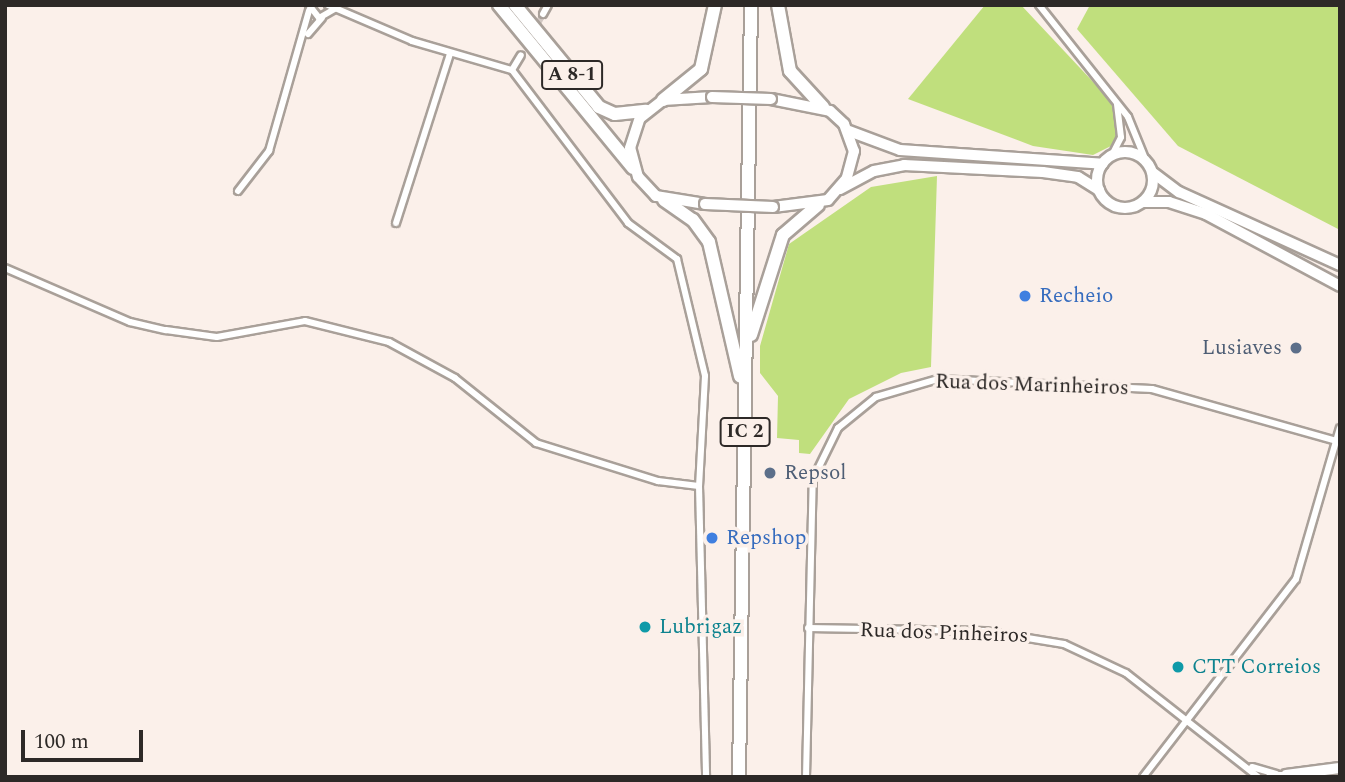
<!DOCTYPE html>
<style>
body{margin:0}
#map{position:relative;width:1345px;height:782px;overflow:hidden;background:#fbf0ea;font-family:Spectral,serif}
div>[style]{position:absolute}
.green>*{inset:0;background:#c0df7d}
.street-tunnel>*{height:6px;margin-top:-3px;transform-origin:0;background:repeating-linear-gradient(90deg,#d2c8c3 0 6px,transparent 0 9px)}
.roads{filter:drop-shadow(2px 0 #a9a099) drop-shadow(-2px 0 #a9a099) drop-shadow(0 2px #a9a099) drop-shadow(0 -2px #a9a099)}
.street>*{height:6px;margin:-3px;padding:0 3px;transform-origin:3px;border-radius:3px;background:#fff}
.secondary>*{height:10px;margin:-5px;padding:0 5px;transform-origin:5px;border-radius:5px;background:#fff}
.primary>*{height:10px;margin:-5px;padding:0 5px;transform-origin:5px;border-radius:5px;background:#fff}
.primary>.ring{margin:-5px;padding:0;box-sizing:content-box;background:none;border:10px solid #fff;border-radius:50%}
.highway>*{height:12px;margin:-6px;padding:0 6px;transform-origin:6px;border-radius:6px;background:#fff}
.bridges{filter:drop-shadow(2px 0 #a9a099) drop-shadow(-2px 0 #a9a099) drop-shadow(0 2px #a9a099) drop-shadow(0 -2px #a9a099)}
.primary-bridge>*{height:10px;margin:-5px;padding:0 5px;transform-origin:5px;border-radius:5px;background:#fff}
.dots>*{width:19px;height:19px;translate:-50% -50%;box-sizing:border-box;border:4px solid #fbf0ea;border-radius:50%}
span{translate:-50% -50%;white-space:nowrap;text-align:center;line-height:1.15;-webkit-text-stroke:7px #fbf0ea;paint-order:stroke}
.shield-label span{padding:2px 5px;background:#fbf0ea;border:2px solid;border-radius:5px;-webkit-text-stroke-width:0}
.shield-label{font-size:19px;color:#2d2927;font-weight:700}
.shop-label{font-size:21px;color:#366cbe}
.left{translate:0 -50%;text-align:left}
.service-label{font-size:21px;color:#4e5e75}
.right{translate:-100% -50%;text-align:right}
.street-label{font-size:21px;color:#2d2927}
.culture-label{font-size:21px;color:#0d838f}
.frame{position:absolute;inset:0;border:7px solid #2d2927;pointer-events:none}
.scale{position:absolute;left:21px;top:730px;width:122px;height:32px;box-sizing:border-box;border:4px solid #2d2927;border-top:0;padding-left:9px;font-size:21px;line-height:24px;white-space:nowrap;color:#2d2927;-webkit-text-stroke:5px #fbf0ea;paint-order:stroke}
</style>
<div id="map">
<div class="green">
<div style="clip-path:polygon(985px 5px,1021px 5px,1111px 101px,1118px 135px,1111px 146px,1093px 155px,1033px 146px,908px 99px)"></div>
<div style="clip-path:polygon(1090px 5px,1340px 5px,1340px 230px,1178px 146px,1077px 29px)"></div>
<div style="clip-path:polygon(937px 176px,931px 367px,901px 373px,849px 399px,810px 454px,799px 453px,799px 440px,777px 438px,778px 396px,760px 373px,760px 346px,789px 244px,871px 187px)"></div>
</div>
<div class="street-tunnel">
<div style="left:534px;top:31px;width:19px;rotate:-62deg"></div>
</div>
<div class="roads">
<div class="street">
<div style="left:309px;top:5px;width:16px;rotate:52deg"></div>
<div style="left:319px;top:18px;width:20px;rotate:-30deg"></div>
<div style="left:328px;top:5px;width:91px;rotate:23.2deg"></div>
<div style="left:412px;top:41px;width:104px;rotate:16.2deg"></div>
<div style="left:512px;top:70px;width:192px;rotate:52.8deg"></div>
<div style="left:628px;top:223px;width:61px;rotate:36.3deg"></div>
<div style="left:677px;top:259px;width:120px;rotate:76.5deg"></div>
<div style="left:705px;top:376px;width:110px;rotate:93.1deg"></div>
<div style="left:699px;top:486px;width:291px;rotate:88.6deg"></div>
<div style="left:1039px;top:5px;width:143px;rotate:51.5deg"></div>
<div style="left:1128px;top:117px;width:48px;rotate:67.8deg"></div>
<div style="left:543px;top:14px;width:10px;rotate:-61deg"></div>
<div style="left:308px;top:34px;width:21px;rotate:-49deg"></div>
<div style="left:512px;top:70px;width:17px;rotate:-59deg"></div>
<div style="left:1111px;top:157px;width:22px;rotate:-63deg"></div>
<div style="left:1121px;top:137px;width:33px;rotate:-97deg"></div>
<div style="left:238px;top:191px;width:51px;rotate:-52.2deg"></div>
<div style="left:269px;top:151px;width:146px;rotate:-74.1deg"></div>
<div style="left:396px;top:223px;width:177px;rotate:-72.3deg"></div>
<div style="left:5px;top:268px;width:136px;rotate:23.4deg"></div>
<div style="left:130px;top:322px;width:37px;rotate:13deg"></div>
<div style="left:166px;top:330px;width:51px;rotate:7.8deg"></div>
<div style="left:217px;top:337px;width:89px;rotate:-10.3deg"></div>
<div style="left:305px;top:321px;width:87px;rotate:14deg"></div>
<div style="left:389px;top:342px;width:75px;rotate:28.6deg"></div>
<div style="left:455px;top:378px;width:104px;rotate:38.7deg"></div>
<div style="left:536px;top:443px;width:128px;rotate:17.3deg"></div>
<div style="left:658px;top:481px;width:41px;rotate:7deg"></div>
<div style="left:808px;top:628px;width:177px;rotate:1deg"></div>
<div style="left:985px;top:631px;width:80px;rotate:9.3deg"></div>
<div style="left:1064px;top:644px;width:68px;rotate:25.1deg"></div>
<div style="left:1126px;top:673px;width:168px;rotate:38.2deg"></div>
<div style="left:1252px;top:767px;width:25px;rotate:16deg"></div>
<div style="left:806px;top:777px;width:298px;rotate:-88.7deg"></div>
<div style="left:813px;top:479px;width:57px;rotate:-63.9deg"></div>
<div style="left:838px;top:428px;width:49px;rotate:-39.2deg"></div>
<div style="left:876px;top:397px;width:65px;rotate:-16.2deg"></div>
<div style="left:938px;top:379px;width:214px;rotate:2.7deg"></div>
<div style="left:1152px;top:389px;width:195px;rotate:15.7deg"></div>
<div style="left:1143px;top:777px;width:250px;rotate:-52.3deg"></div>
<div style="left:1296px;top:579px;width:157px;rotate:-73.8deg"></div>
</div>
<div class="secondary">
<div style="left:1286px;top:775px;width:54px;rotate:-7.4deg"></div>
<div style="left:1271px;top:777px;width:17px"></div>
</div>
<div class="primary">
<div style="left:771px;top:99px;width:60px;rotate:11.5deg"></div>
<div style="left:830px;top:111px;width:19px;rotate:43deg"></div>
<div style="left:844px;top:124px;width:29px;rotate:70deg"></div>
<div style="left:854px;top:151px;width:28px;rotate:105deg"></div>
<div style="left:847px;top:178px;width:29px;rotate:131deg"></div>
<div style="left:828px;top:200px;width:55px;rotate:172.7deg"></div>
<div style="left:849px;top:131px;width:54px;rotate:20.4deg"></div>
<div style="left:900px;top:150px;width:203px;rotate:3.9deg"></div>
<div class="ring" style="left:1097px;top:152px;width:46px;height:46px"></div>
<div style="left:1152px;top:172px;width:34px;rotate:37deg"></div>
<div style="left:1179px;top:192px;width:177px;rotate:24.4deg"></div>
<div style="left:840px;top:189px;width:38px;rotate:-28deg"></div>
<div style="left:874px;top:171px;width:31px;rotate:-11deg"></div>
<div style="left:904px;top:165px;width:139px;rotate:2.9deg"></div>
<div style="left:1043px;top:172px;width:35px;rotate:8deg"></div>
<div style="left:1078px;top:177px;width:25px;rotate:32deg"></div>
<div style="left:1143px;top:202px;width:26px"></div>
<div style="left:1169px;top:202px;width:39px;rotate:18deg"></div>
<div style="left:1206px;top:214px;width:152px;rotate:28.2deg"></div>
<div style="left:705px;top:204px;width:50px;rotate:-170.7deg"></div>
<div style="left:656px;top:196px;width:26px;rotate:-133deg"></div>
<div style="left:638px;top:177px;width:30px;rotate:-105deg"></div>
<div style="left:630px;top:148px;width:32px;rotate:-72deg"></div>
<div style="left:640px;top:118px;width:29px;rotate:-38deg"></div>
<div style="left:663px;top:100px;width:49px;rotate:-3.5deg"></div>
</div>
<div class="highway">
<div style="left:499px;top:5px;width:211px;rotate:50.6deg"></div>
<div style="left:515px;top:5px;width:132px;rotate:50.5deg"></div>
<div style="left:599px;top:107px;width:17px;rotate:24deg"></div>
<div style="left:615px;top:114px;width:31px;rotate:-6deg"></div>
<div style="left:778px;top:5px;width:67px;rotate:79.7deg"></div>
<div style="left:790px;top:71px;width:49px;rotate:47.5deg"></div>
<div style="left:663px;top:100px;width:49px;rotate:-39.2deg"></div>
<div style="left:701px;top:69px;width:66px;rotate:-77.7deg"></div>
<div style="left:664px;top:200px;width:35px;rotate:35deg"></div>
<div style="left:693px;top:220px;width:27px;rotate:54deg"></div>
<div style="left:709px;top:242px;width:138px;rotate:77deg"></div>
<div style="left:751px;top:335px;width:105px;rotate:-72.3deg"></div>
<div style="left:783px;top:235px;width:46px;rotate:-40.6deg"></div>
<div style="left:739px;top:777px;width:772px;rotate:-89.11deg"></div>
</div>
</div>
<div class="bridges">
<div class="primary-bridge">
<div style="left:712px;top:97px;width:59px;rotate:1.9deg"></div>
<div style="left:705px;top:204px;width:68px;rotate:2.5deg"></div>
</div>
</div>
<div class="dots">
<div style="left:1025px;top:296px;background:#3f7fe0"></div>
<div style="left:1296px;top:348px;background:#5c6f8a"></div>
<div style="left:770px;top:473px;background:#5c6f8a"></div>
<div style="left:712px;top:538px;background:#3f7fe0"></div>
<div style="left:645px;top:627px;background:#0f9aa8"></div>
<div style="left:1178px;top:667px;background:#0f9aa8"></div>
</div>
<div class="shield-label">
<span style="left:572px;top:75px">A 8-1</span>
<span style="left:745px;top:432px">IC 2</span>
</div>
<div class="shop-label">
<span class="left" style="left:1039px;top:296px">Recheio</span>
<span class="left" style="left:726px;top:538px">Repshop</span>
</div>
<div class="service-label">
<span class="right" style="left:1282px;top:348px">Lusiaves</span>
<span class="left" style="left:784px;top:473px">Repsol</span>
</div>
<div class="street-label">
<span style="left:1032px;top:385px;rotate:2deg">Rua dos Marinheiros</span>
<span style="left:944px;top:633px;rotate:2deg">Rua dos Pinheiros</span>
</div>
<div class="culture-label">
<span class="left" style="left:659px;top:627px">Lubrigaz</span>
<span class="left" style="left:1192px;top:667px">CTT Correios</span>
</div>
<div class="frame"></div>
<div class="scale">100 m</div>
</div>
